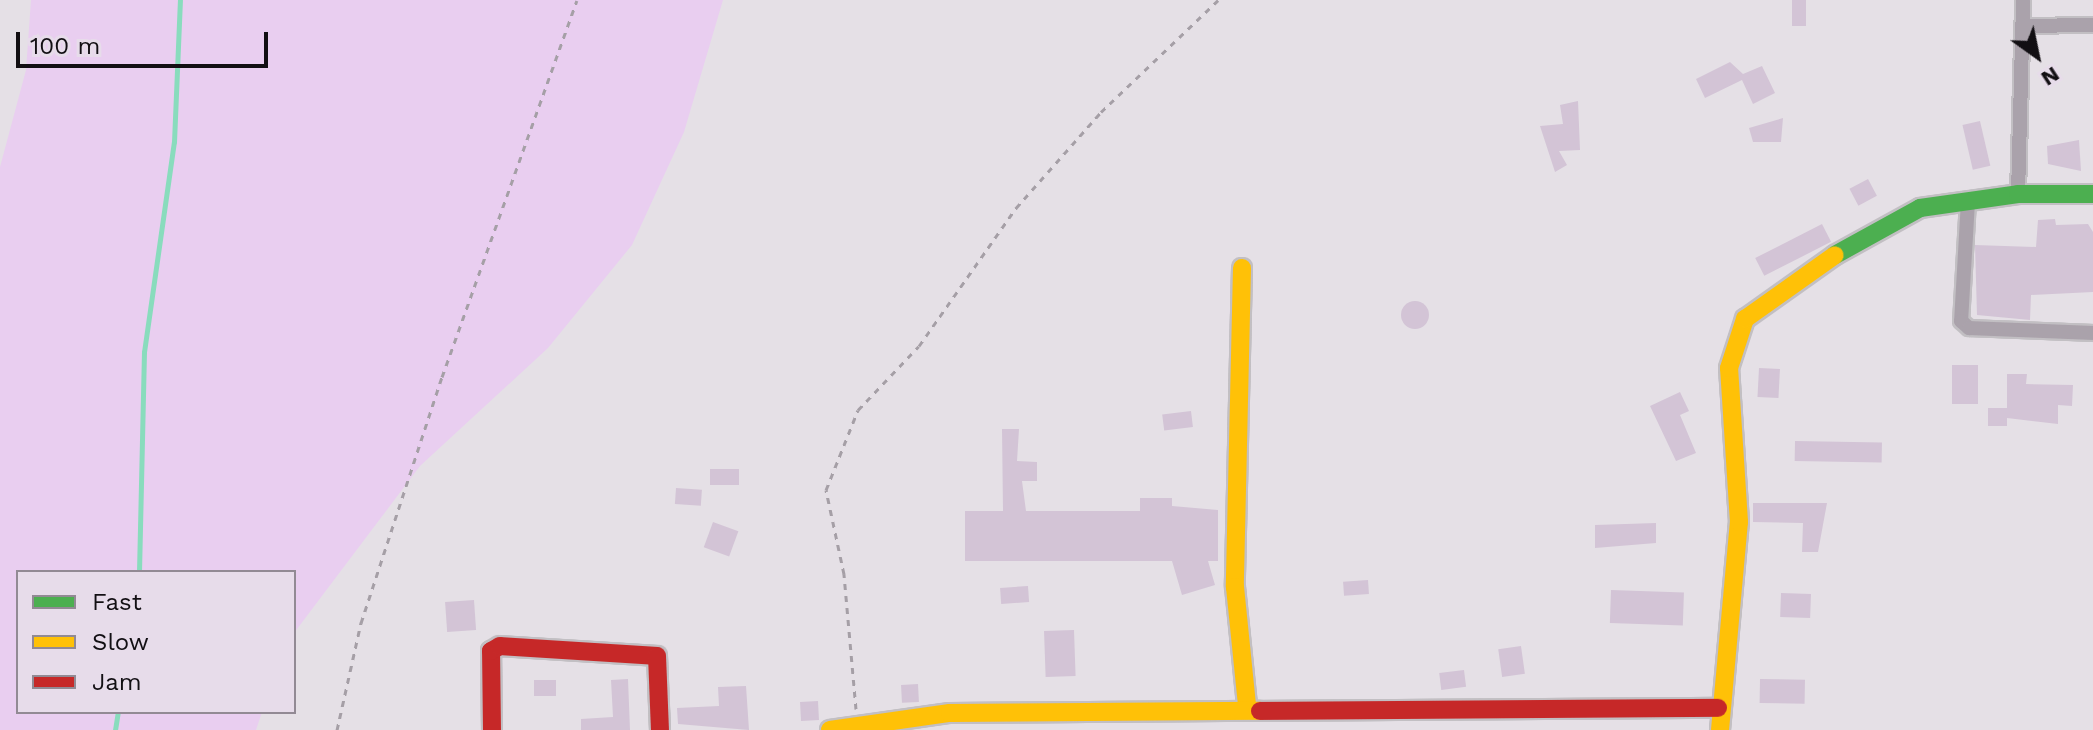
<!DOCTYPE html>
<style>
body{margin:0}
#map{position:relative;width:2093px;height:730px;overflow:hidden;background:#e5e0e6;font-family:"Work Sans",sans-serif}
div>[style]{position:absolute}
.green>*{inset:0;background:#e9cef0}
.stream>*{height:5px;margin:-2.5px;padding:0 2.5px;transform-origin:2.5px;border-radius:2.5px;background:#89dcbd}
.building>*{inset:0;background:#d3c4d6;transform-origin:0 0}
.round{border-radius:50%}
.path>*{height:3px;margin-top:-1.5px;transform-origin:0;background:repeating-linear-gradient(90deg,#a59fa6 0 6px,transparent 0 12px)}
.roads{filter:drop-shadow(2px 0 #c2bfc3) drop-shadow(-2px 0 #c2bfc3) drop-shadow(0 2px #c2bfc3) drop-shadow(0 -2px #c2bfc3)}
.street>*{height:14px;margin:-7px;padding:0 7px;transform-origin:7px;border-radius:7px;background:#aaa2ab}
.fast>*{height:18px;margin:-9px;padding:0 9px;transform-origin:9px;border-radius:9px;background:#4caf50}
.slow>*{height:18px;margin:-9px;padding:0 9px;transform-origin:9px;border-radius:9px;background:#ffc107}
.jam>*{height:18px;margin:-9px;padding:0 9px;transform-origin:9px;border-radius:9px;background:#c62828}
span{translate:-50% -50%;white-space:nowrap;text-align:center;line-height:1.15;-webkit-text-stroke:7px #e7dcea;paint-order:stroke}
.legend{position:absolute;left:16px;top:570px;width:280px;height:144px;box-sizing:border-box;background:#e7dcea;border:2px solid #928a94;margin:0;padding:10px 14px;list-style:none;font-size:24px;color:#120f13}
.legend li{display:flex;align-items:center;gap:16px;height:40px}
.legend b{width:40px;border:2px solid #928a94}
.north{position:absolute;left:1997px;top:16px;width:80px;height:80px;-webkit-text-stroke:6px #e7dcea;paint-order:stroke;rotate:147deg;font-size:22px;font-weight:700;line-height:32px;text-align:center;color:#120f13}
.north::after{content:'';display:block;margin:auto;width:28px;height:36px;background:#120f13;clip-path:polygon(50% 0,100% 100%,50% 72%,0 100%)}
.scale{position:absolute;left:16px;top:32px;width:252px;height:36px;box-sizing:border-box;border:4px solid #120f13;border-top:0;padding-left:10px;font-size:24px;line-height:28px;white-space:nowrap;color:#120f13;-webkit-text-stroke:6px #e7dcea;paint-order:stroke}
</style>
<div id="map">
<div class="green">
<div style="clip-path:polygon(31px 0,723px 0,684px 132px,632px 245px,548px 348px,420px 466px,294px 633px,294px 572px,18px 572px,18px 712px,262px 712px,256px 730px,0 730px,0 167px,26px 70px)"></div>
</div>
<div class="stream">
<div style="left:139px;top:572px;width:220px;rotate:-88.7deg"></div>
<div style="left:144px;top:352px;width:212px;rotate:-81.9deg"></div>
<div style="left:174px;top:142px;width:142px;rotate:-87.6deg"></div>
<div style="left:115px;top:730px;width:18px;rotate:-81deg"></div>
</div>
<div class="building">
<div style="left:1792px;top:0;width:14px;height:26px"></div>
<div style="clip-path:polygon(1730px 62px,1743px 74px,1762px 66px,1775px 93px,1753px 104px,1742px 80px,1705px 98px,1696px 79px)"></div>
<div style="clip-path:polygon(1578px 101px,1580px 150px,1559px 151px,1567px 165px,1555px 172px,1540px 126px,1563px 124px,1560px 105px)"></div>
<div style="clip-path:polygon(1783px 118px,1781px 142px,1753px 142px,1749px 128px)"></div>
<div style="left:1980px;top:121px;width:46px;height:18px;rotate:77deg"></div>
<div style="clip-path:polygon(2079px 140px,2081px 171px,2048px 164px,2047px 146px)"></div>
<div style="left:1868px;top:179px;width:19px;height:21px;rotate:62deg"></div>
<div style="clip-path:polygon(2055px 219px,2056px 225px,2088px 224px,2093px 232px,2093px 292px,2031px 295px,2030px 320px,1977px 315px,1975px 245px,2036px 247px,2038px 220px)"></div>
<div style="left:1822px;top:224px;width:20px;height:75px;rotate:63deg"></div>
<div class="round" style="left:1401px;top:301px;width:28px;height:28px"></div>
<div style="left:1952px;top:365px;width:26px;height:39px"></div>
<div style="left:1759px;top:368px;width:21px;height:29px;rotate:3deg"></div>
<div style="clip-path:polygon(2007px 374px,2027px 374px,2026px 384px,2073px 385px,2072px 406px,2058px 405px,2058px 424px,2007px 418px,2007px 426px,1988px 426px,1988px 408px,2007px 408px)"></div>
<div style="clip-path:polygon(1680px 392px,1689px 411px,1680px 415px,1696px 453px,1676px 461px,1650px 406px)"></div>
<div style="left:1191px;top:411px;width:16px;height:29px;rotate:83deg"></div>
<div style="clip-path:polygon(1002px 429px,1019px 429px,1017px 461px,1037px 462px,1037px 481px,1022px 481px,1026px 511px,1140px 511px,1140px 498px,1172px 498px,1172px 506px,1218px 510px,1218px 561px,1208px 561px,1215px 585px,1182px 595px,1172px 561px,965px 561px,965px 511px,1003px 511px)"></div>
<div style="left:1795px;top:441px;width:87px;height:20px;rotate:1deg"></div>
<div style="left:710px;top:469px;width:29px;height:16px"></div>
<div style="left:676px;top:488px;width:26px;height:16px;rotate:4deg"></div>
<div style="clip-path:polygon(1753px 503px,1827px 503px,1818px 552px,1802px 552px,1803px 523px,1753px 522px)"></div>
<div style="left:713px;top:522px;width:27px;height:27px;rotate:20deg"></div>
<div style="clip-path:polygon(1656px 523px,1656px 543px,1595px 548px,1595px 525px)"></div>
<div style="left:1368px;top:580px;width:14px;height:25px;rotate:86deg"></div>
<div style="left:1028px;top:586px;width:16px;height:28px;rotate:86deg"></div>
<div style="left:1611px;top:590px;width:73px;height:33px;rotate:2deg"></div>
<div style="left:1781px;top:593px;width:30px;height:24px;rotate:2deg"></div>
<div style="left:474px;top:600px;width:30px;height:29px;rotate:86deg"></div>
<div style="left:1074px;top:630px;width:46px;height:30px;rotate:88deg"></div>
<div style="left:1521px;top:646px;width:28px;height:23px;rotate:82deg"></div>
<div style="left:1464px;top:670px;width:17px;height:25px;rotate:83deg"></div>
<div style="clip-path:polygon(628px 679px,630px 730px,581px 730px,581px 719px,613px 717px,611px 680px)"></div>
<div style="left:1760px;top:679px;width:45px;height:24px;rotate:1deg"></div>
<div style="left:556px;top:680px;width:16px;height:22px;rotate:90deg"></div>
<div style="left:918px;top:684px;width:18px;height:17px;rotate:87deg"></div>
<div style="clip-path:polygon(746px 686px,749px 730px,678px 724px,677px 708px,719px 706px,718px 687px)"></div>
<div style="left:818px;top:701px;width:19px;height:18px;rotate:87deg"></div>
</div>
<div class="path">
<div style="left:856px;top:709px;width:136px;rotate:-95.1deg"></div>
<div style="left:844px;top:574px;width:86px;rotate:-102.1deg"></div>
<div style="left:826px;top:490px;width:86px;rotate:-68.2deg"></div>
<div style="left:858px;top:410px;width:88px;rotate:-46.4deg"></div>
<div style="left:919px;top:346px;width:169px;rotate:-54.9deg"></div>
<div style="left:1016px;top:208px;width:128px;rotate:-48.5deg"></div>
<div style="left:1101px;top:112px;width:162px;rotate:-43.7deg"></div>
<div style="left:337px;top:730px;width:110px;rotate:-77.4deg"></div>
<div style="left:361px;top:623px;width:259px;rotate:-71.8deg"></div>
<div style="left:442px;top:377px;width:400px;rotate:-70.3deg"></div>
</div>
<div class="roads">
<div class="street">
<div style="left:2022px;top:26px;width:71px;rotate:-0.8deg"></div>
<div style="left:2018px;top:194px;width:194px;rotate:-88.5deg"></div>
<div style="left:1968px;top:201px;width:120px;rotate:93.3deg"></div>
<div style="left:1961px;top:321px;width:11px;rotate:41deg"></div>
<div style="left:1969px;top:328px;width:124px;rotate:2.3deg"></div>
</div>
<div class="fast">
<div style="left:1835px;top:255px;width:97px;rotate:-28.9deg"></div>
<div style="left:1920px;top:208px;width:99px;rotate:-8.1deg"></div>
<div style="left:2018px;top:194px;width:75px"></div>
</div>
<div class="slow">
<div style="left:1242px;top:268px;width:319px;rotate:91.3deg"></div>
<div style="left:1235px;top:587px;width:120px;rotate:84.2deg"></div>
<div style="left:830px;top:730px;width:121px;rotate:-8.1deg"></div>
<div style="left:950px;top:713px;width:310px;rotate:-0.4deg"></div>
<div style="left:1720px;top:730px;width:209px;rotate:-84.8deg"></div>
<div style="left:1739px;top:522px;width:154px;rotate:-93.7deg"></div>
<div style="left:1729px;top:368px;width:52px;rotate:-71.9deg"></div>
<div style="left:1745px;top:319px;width:110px;rotate:-35.4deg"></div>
</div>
<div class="jam">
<div style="left:1260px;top:711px;width:458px;rotate:-0.4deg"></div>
<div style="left:492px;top:730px;width:79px;rotate:-90.7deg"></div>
<div style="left:491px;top:651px;width:10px;rotate:-29deg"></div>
<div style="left:500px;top:646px;width:157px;rotate:3.6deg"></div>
<div style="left:657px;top:656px;width:74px;rotate:87.7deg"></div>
</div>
</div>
<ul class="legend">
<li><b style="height:10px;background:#4caf50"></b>Fast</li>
<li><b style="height:10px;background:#ffc107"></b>Slow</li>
<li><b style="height:10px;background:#c62828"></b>Jam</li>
</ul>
<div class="north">N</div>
<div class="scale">100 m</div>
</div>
